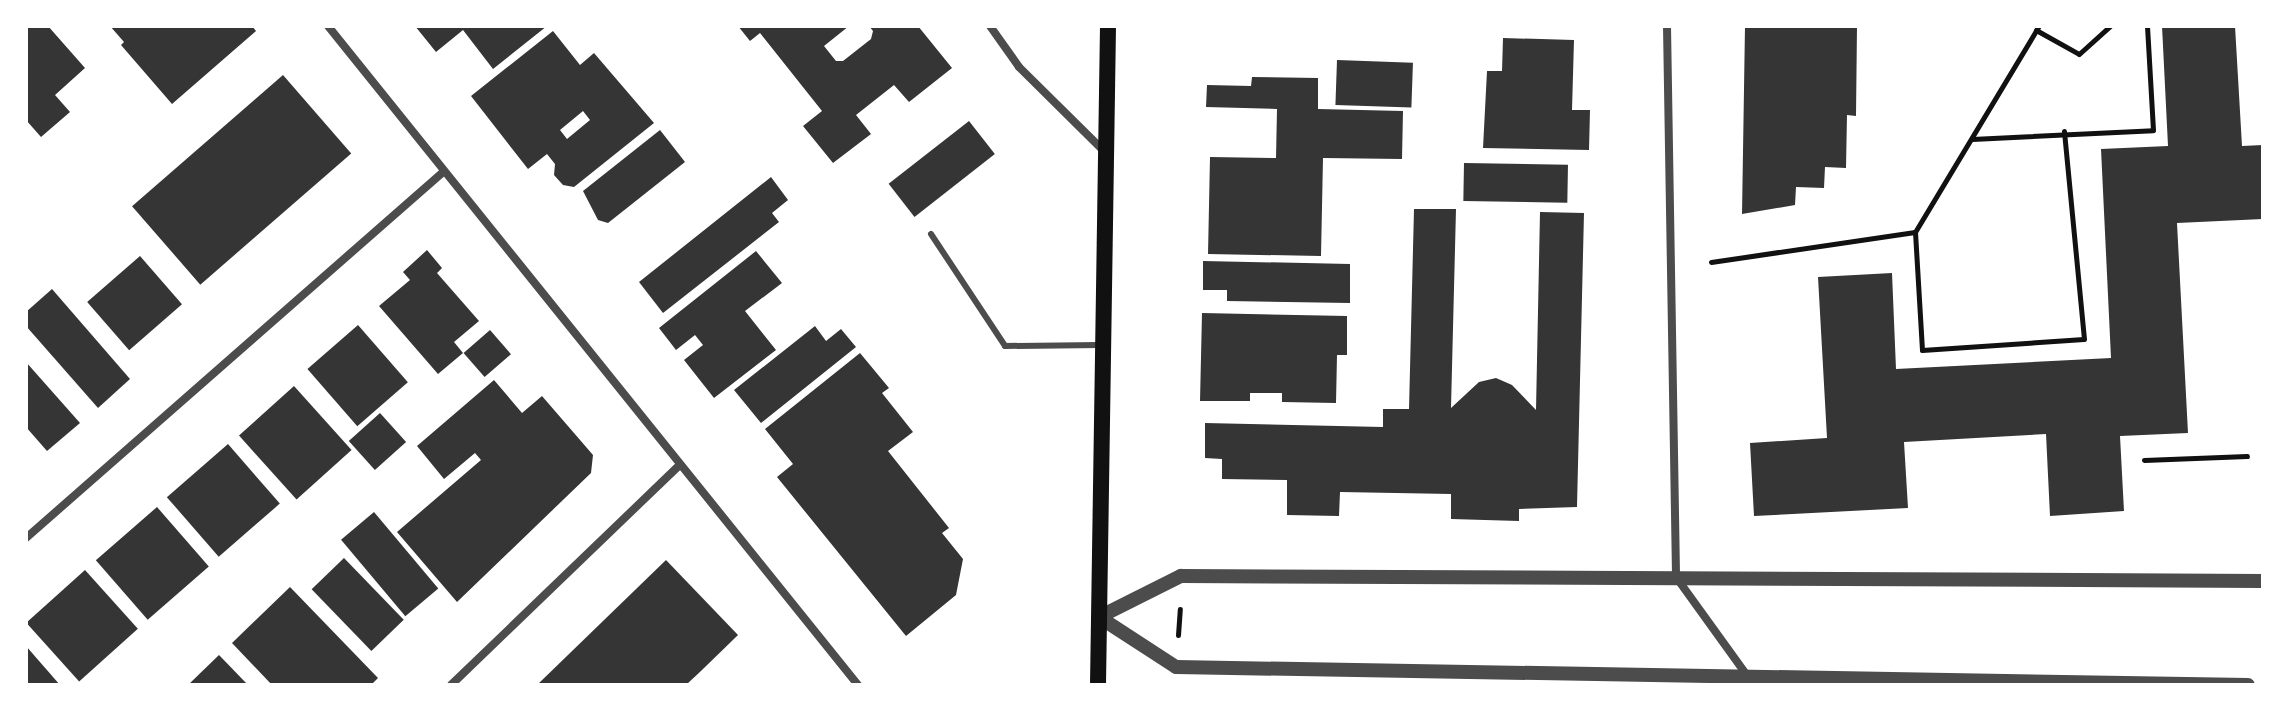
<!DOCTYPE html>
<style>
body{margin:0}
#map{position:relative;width:2289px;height:711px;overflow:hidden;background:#fff;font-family:Helvetica,sans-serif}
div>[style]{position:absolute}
.building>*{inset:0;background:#353535;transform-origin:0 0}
.path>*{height:5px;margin:-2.5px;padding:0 2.5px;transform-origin:2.5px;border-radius:2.5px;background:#111}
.service>*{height:6px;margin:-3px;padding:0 3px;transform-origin:3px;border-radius:3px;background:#4c4c4c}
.minor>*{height:8px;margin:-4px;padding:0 4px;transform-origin:4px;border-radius:4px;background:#4c4c4c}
.tertiary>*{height:14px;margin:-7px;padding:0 7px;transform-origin:7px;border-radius:7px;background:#4c4c4c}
.secondary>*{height:16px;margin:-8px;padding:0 8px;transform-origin:8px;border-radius:8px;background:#111}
span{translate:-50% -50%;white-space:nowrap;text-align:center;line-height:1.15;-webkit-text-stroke:7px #fff;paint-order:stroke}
.frame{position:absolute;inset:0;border:28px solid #fff;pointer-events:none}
</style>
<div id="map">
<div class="building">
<div style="clip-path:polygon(26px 26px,48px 26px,85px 68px,55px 95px,70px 112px,41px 137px,26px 120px)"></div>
<div style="clip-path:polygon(110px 26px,252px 26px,256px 31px,172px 104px,121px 45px,124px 42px)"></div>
<div style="clip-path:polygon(415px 26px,547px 26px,493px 69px,463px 30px,436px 52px)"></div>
<div style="clip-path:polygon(738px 26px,849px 26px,824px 46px,836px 61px,843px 61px,871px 39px,873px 31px,869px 26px,918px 26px,952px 68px,909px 102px,894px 85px,856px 115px,871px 134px,833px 163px,803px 126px,822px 111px,760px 33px,750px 41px)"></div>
<div style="clip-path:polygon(1745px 26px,1857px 26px,1856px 116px,1847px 115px,1846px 168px,1825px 167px,1824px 188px,1796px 187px,1795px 205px,1742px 214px)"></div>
<div style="clip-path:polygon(2162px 26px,2235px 26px,2242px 146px,2263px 145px,2263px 219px,2177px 223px,2188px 433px,2120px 436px,2124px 511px,2050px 516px,2046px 434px,1904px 442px,1908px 508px,1754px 516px,1750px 443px,1827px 438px,1818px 277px,1892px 273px,1896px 369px,2111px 358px,2101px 149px,2168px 146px)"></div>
<div style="clip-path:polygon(evenodd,553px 31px,580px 65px,594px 53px,654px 123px,574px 187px,563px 185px,554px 175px,555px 164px,547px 154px,528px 169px,471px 96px,553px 31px,583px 111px,590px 120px,567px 139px,560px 130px,583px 111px)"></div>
<div style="clip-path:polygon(1503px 38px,1574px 40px,1572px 110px,1590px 110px,1589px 150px,1483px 148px,1487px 71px,1502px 71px)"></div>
<div style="left:1337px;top:60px;width:76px;height:45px;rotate:2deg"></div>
<div style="left:283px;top:75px;width:104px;height:200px;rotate:49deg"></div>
<div style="clip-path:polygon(1252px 77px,1318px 78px,1318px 109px,1403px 111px,1402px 159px,1323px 158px,1321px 256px,1208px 254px,1210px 157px,1276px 158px,1277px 109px,1206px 107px,1207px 85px,1251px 86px)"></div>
<div style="left:969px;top:121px;width:42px;height:102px;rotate:52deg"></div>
<div style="clip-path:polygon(660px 130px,685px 162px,608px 223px,598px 220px,583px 191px)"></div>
<div style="left:1464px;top:163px;width:104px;height:38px;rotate:1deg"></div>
<div style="clip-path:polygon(771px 177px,788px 200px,772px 213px,779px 222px,663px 313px,639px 282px)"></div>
<div style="clip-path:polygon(1414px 209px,1456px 209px,1451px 408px,1479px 382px,1496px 378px,1512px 385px,1536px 410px,1540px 212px,1584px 213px,1577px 507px,1519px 509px,1519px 521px,1451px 519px,1451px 494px,1340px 492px,1339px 516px,1287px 515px,1287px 480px,1222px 479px,1222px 459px,1205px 458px,1205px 423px,1383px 427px,1383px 409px,1409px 409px)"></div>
<div style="clip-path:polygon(427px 250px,442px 268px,437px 273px,479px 321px,454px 342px,463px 353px,438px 374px,379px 306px,410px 280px,403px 272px)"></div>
<div style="clip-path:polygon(756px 251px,782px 283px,745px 311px,776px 350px,714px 398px,684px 360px,703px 345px,695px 335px,676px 350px,659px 328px)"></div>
<div style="left:140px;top:256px;width:64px;height:70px;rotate:49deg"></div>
<div style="clip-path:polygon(1203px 261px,1350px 264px,1350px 303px,1227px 301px,1227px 290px,1203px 290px)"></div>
<div style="clip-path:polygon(52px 289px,130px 379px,98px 408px,26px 326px,26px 312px)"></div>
<div style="clip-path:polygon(1202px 313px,1347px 316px,1347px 355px,1337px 355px,1336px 403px,1282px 402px,1282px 393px,1250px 393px,1250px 401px,1200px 401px)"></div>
<div style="left:358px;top:325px;width:76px;height:67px;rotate:49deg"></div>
<div style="clip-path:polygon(815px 326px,826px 341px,841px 329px,856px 347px,761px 423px,734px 390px)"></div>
<div style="left:490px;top:330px;width:32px;height:35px;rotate:49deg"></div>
<div style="clip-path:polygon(860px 353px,889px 388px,882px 393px,913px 432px,888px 451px,949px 528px,942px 533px,963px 559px,956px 595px,906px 636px,777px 477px,793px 464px,765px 429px)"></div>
<div style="clip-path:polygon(26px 362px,80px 423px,47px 451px,26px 427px)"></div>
<div style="clip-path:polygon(494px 380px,522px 413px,542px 396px,593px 455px,591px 473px,457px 602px,397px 532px,481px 460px,475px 453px,444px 479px,417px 446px)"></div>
<div style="left:294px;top:386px;width:86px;height:74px;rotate:48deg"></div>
<div style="left:380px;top:413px;width:39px;height:42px;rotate:48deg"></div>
<div style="left:228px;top:444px;width:79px;height:81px;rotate:49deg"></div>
<div style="left:157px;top:507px;width:79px;height:81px;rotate:49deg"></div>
<div style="left:374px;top:512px;width:100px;height:43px;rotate:50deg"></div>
<div style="left:344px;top:558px;width:86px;height:45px;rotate:46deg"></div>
<div style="clip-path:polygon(666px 560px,738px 635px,702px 670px,686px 685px,537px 685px)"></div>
<div style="left:85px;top:570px;width:79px;height:79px;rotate:48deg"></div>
<div style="clip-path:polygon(290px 587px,378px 678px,371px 685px,272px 685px,232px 643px)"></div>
<div style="clip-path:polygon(26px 646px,60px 685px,26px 685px)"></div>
<div style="clip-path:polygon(219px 655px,248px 685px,188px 685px)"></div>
</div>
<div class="path">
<div style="left:2036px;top:30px;width:49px;rotate:29.2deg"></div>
<div style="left:2079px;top:54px;width:42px;rotate:-42.1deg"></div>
<div style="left:1972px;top:139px;width:181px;rotate:-2.8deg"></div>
<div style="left:2153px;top:130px;width:104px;rotate:-93.3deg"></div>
<div style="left:1915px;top:232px;width:118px;rotate:86.6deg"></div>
<div style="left:1922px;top:350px;width:162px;rotate:-3.9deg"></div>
<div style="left:2084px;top:339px;width:209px;rotate:-95.5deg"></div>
<div style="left:1711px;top:262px;width:206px;rotate:-8.4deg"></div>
<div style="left:1915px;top:232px;width:240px;rotate:-59deg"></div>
<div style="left:2144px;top:460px;width:103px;rotate:-2.2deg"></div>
<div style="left:1178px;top:635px;width:26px;rotate:-86deg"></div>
</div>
<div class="service">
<div style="left:931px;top:234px;width:134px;rotate:56.5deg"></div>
<div style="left:1005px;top:346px;width:95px;rotate:-0.6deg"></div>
</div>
<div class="minor">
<div style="left:328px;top:26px;width:846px;rotate:51.19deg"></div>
<div style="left:990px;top:26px;width:50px;rotate:54.7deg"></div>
<div style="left:1019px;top:67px;width:121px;rotate:44.7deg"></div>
<div style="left:1667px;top:26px;width:551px;rotate:89.06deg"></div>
<div style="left:1676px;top:577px;width:133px;rotate:54.2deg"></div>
<div style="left:26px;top:538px;width:555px;rotate:-41.27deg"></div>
<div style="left:451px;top:685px;width:318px;rotate:-43.9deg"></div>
</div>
<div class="tertiary">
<div style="left:2248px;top:685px;width:1072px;rotate:-179.04deg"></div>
<div style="left:1176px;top:667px;width:92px;rotate:-147deg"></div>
<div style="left:1099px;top:617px;width:92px;rotate:-26.6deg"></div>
<div style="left:1181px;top:576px;width:1082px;rotate:0.26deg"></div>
</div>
<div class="secondary">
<div style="left:1098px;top:685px;width:659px;rotate:-89.13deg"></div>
</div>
<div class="frame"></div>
</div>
